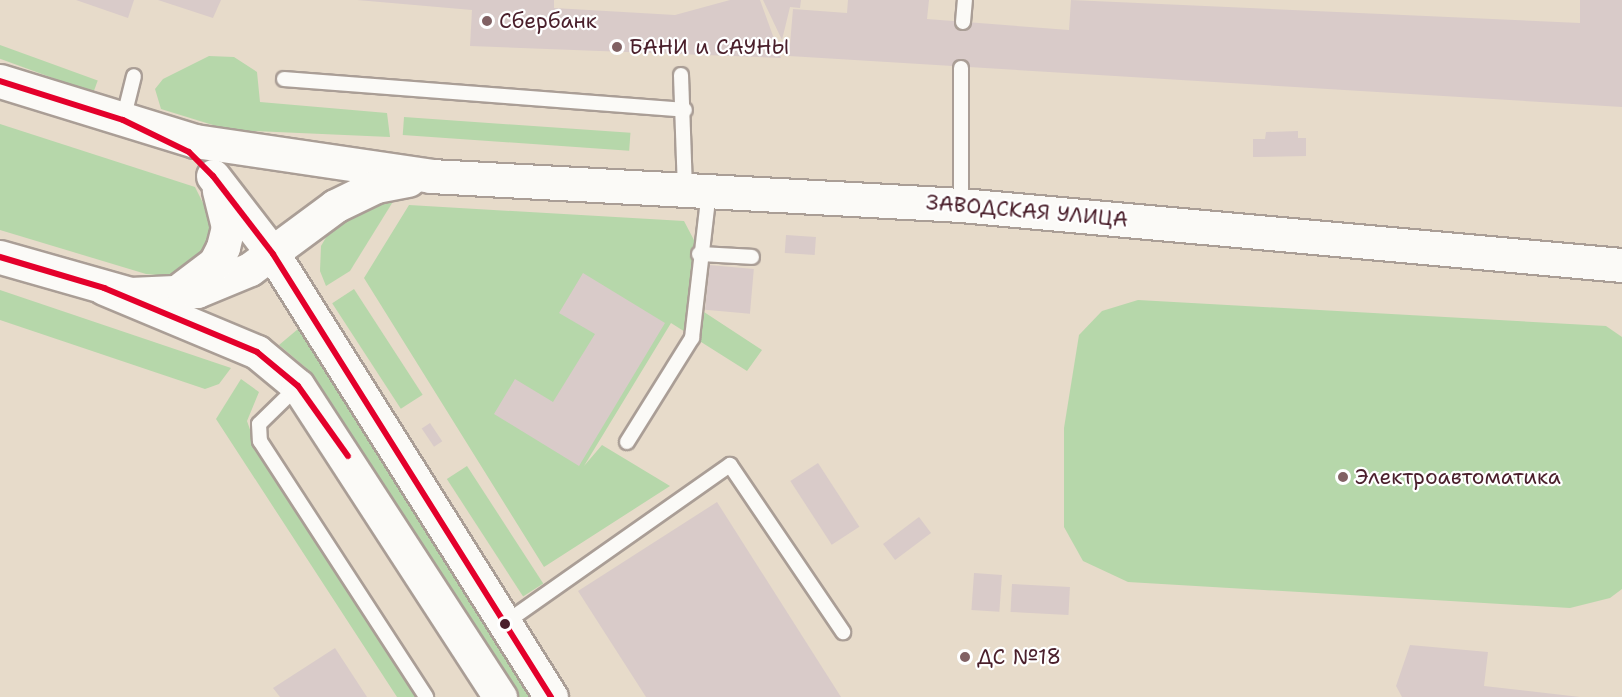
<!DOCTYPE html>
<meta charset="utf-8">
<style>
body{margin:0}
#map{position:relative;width:1622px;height:697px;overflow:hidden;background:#e7dbca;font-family:"Shantell Sans",sans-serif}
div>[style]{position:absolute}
.green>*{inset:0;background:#b6d7aa;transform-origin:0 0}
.building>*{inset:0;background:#d9cbc9;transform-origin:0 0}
.roads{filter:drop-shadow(2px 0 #aa9e96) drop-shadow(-2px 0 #aa9e96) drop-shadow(0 2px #aa9e96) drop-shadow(0 -2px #aa9e96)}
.lane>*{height:14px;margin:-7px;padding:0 7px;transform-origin:7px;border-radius:7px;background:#fbfaf7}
.primary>*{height:33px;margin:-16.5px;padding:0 16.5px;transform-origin:16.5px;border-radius:16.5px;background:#fbfaf7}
.bus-1>*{height:6px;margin:-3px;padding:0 3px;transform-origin:3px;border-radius:3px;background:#e4002b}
.dots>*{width:16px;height:16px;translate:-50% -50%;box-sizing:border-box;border:3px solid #fff;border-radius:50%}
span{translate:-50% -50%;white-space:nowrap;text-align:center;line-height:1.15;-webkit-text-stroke:4.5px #fff;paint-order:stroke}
.poi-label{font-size:21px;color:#4a1f2b}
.left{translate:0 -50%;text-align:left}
.street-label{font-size:21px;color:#4a1f2b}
</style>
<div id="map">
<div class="green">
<div style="left:0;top:45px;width:104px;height:13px;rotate:20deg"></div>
<div style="clip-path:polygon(209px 56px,234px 57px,257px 72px,260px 102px,387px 113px,390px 137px,229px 130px,161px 109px,155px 89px,163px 79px)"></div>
<div style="left:404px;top:117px;width:227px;height:18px;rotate:4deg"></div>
<div style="clip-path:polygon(0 124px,195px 187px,212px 221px,201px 258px,168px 276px,146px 274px,0 230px)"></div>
<div style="clip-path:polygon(394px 200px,350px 271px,326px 286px,320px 271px,321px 246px,335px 222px,358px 209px)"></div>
<div style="clip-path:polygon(409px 205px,684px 221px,707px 265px,704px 312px,762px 350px,747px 371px,671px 323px,584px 466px,602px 445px,670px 486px,544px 567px,364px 278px)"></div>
<div style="left:354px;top:289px;width:126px;height:26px;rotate:57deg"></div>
<div style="clip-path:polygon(0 290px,231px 368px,219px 384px,205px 389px,0 320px)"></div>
<div style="clip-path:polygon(1138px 300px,1606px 326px,1622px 337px,1622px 589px,1610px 598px,1570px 608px,1128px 582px,1083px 561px,1064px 527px,1064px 428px,1079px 335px,1102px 311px)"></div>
<div style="clip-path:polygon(298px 329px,533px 697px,514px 697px,305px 367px,279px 345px)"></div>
<div style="clip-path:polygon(241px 379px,259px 392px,247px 421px,255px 444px,419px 697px,397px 697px,216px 419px)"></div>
<div style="left:467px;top:466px;width:140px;height:24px;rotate:57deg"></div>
</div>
<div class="building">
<div style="clip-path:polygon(76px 0,134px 0,128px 18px)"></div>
<div style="clip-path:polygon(158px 0,221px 0,213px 18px)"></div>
<div style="clip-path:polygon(357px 0,554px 0,554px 8px,675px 15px,730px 0,760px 0,781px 58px,470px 46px,472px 10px)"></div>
<div style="clip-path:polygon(763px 0,801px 0,800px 8px,790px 7px,782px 40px)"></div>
<div style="clip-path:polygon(848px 0,929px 0,927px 19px,1069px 30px,1071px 0,1580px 23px,1580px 0,1622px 0,1622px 107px,789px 56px,793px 9px,847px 13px)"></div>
<div style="clip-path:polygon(1298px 131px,1298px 138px,1306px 138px,1306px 156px,1253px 157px,1253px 139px,1265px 139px,1266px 132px)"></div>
<div style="left:786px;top:235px;width:30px;height:18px;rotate:4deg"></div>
<div style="left:709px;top:265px;width:45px;height:45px;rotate:5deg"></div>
<div style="clip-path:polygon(583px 273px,665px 323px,579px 466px,494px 414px,515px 379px,553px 402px,595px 334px,559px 313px)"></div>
<div style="left:430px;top:423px;width:22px;height:10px;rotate:56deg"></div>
<div style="left:818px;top:463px;width:76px;height:33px;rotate:57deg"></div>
<div style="clip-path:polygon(717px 502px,841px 697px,646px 697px,578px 591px)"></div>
<div style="left:919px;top:517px;width:20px;height:45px;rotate:53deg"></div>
<div style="left:974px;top:573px;width:28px;height:37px;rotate:4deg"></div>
<div style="left:1012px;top:584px;width:58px;height:28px;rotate:3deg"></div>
<div style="clip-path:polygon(1410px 645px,1488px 652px,1484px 686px,1580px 697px,1402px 697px,1396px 686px)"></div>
<div style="clip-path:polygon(335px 648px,367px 697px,280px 697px,273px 688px)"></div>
</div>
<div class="roads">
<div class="lane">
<div style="left:963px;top:22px;width:22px;rotate:-85deg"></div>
<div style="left:681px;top:75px;width:113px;rotate:88deg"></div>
<div style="left:284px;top:79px;width:402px;rotate:4.4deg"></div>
<div style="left:123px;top:120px;width:45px;rotate:-76deg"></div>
<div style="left:961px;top:205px;width:137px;rotate:-90deg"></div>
<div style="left:699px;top:254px;width:53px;rotate:3.2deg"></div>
<div style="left:298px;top:386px;width:54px;rotate:135.7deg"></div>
<div style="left:259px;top:424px;width:17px;rotate:87deg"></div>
<div style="left:260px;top:441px;width:305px;rotate:57deg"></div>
<div style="left:627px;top:442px;width:123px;rotate:-58deg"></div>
<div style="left:692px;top:338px;width:148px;rotate:-83.4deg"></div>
<div style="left:505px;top:623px;width:275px;rotate:-35.1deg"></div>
<div style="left:730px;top:465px;width:202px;rotate:55.9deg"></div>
</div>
<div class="primary">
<div style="left:0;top:81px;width:204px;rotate:17.1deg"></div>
<div style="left:195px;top:141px;width:239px;rotate:8.4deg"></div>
<div style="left:431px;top:176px;width:531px;rotate:3.13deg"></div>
<div style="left:961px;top:205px;width:664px;rotate:5.19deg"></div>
<div style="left:213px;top:176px;width:98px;rotate:52.4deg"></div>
<div style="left:273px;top:254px;width:523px;rotate:57.89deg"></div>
<div style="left:0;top:257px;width:135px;rotate:15.9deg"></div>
<div style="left:130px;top:294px;width:67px;rotate:-2.6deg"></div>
<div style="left:197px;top:291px;width:57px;rotate:-22.5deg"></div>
<div style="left:250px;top:269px;width:106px;rotate:-36.5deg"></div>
<div style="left:335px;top:206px;width:46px;rotate:-26deg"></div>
<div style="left:376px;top:186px;width:33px;rotate:-11deg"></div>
<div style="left:104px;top:288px;width:166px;rotate:22.7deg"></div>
<div style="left:257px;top:352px;width:53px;rotate:39.7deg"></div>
<div style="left:298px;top:386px;width:371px;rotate:57deg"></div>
<div style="left:182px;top:288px;width:41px;rotate:-37.1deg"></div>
<div style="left:215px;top:263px;width:18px;rotate:-63deg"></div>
<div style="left:223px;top:247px;width:21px;rotate:-76deg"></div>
<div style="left:228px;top:227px;width:38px;rotate:-104deg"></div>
</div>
</div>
<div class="bus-1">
<div style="left:0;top:81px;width:129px;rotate:17.6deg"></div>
<div style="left:123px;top:120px;width:73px;rotate:25.9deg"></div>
<div style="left:189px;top:152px;width:34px;rotate:45deg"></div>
<div style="left:213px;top:176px;width:98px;rotate:52.4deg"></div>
<div style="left:273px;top:254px;width:523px;rotate:57.89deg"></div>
<div style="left:0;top:257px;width:109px;rotate:16.6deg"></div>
<div style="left:104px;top:288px;width:166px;rotate:22.7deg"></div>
<div style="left:257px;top:352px;width:53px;rotate:39.7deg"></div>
<div style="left:298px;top:386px;width:86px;rotate:54.5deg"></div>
</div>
<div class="dots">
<div style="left:487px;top:21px;background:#816163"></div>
<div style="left:617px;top:47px;background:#816163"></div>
<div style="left:1343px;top:477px;background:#816163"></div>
<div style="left:505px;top:624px;background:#4a1f2b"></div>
<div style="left:965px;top:657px;background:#816163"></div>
</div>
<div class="poi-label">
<span class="left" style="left:499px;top:21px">Сбербанк</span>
<span class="left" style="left:629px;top:47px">БАНИ и САУНЫ</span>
<span class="left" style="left:1355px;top:477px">Электроавтоматика</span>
<span class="left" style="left:977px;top:657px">ДС №18</span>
</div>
<div class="street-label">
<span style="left:1027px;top:211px;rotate:5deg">ЗАВОДСКАЯ УЛИЦА</span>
</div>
</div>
